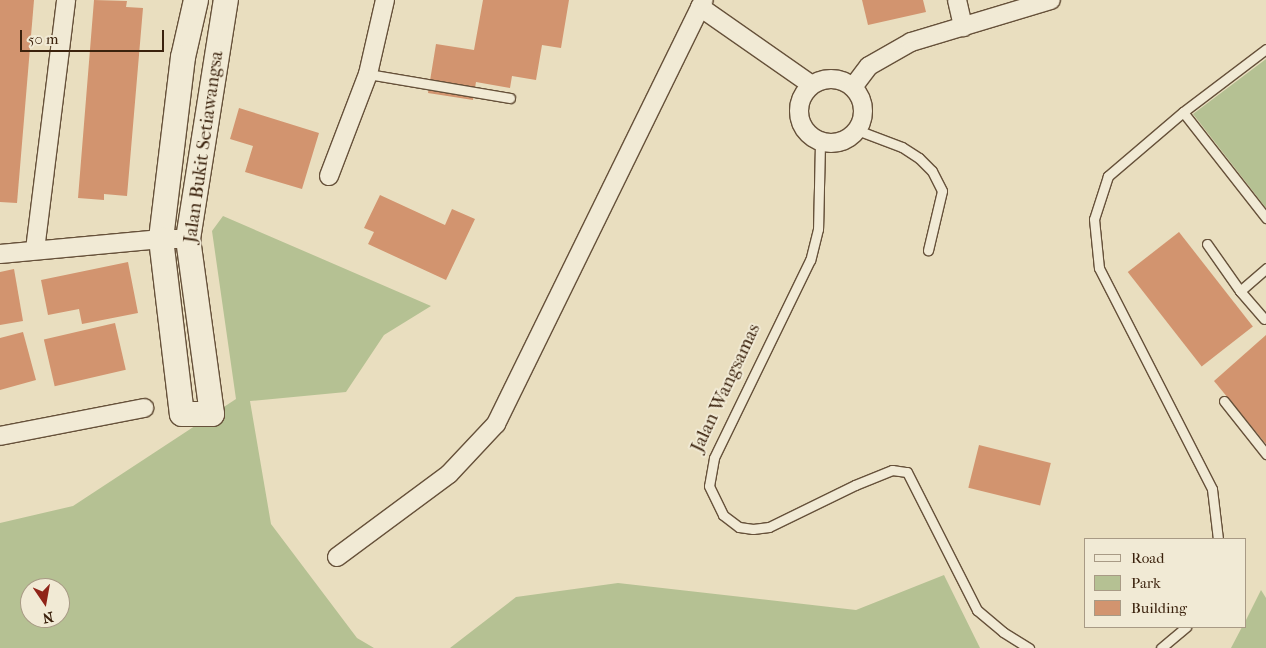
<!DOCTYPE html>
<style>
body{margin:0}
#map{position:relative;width:1266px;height:648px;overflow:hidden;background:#e9debf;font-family:"IM FELL French Canon",serif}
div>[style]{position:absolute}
.green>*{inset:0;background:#b5c193}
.building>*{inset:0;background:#d2946f;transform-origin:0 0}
.roads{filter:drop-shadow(1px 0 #66513a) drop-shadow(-1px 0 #66513a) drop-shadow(0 1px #66513a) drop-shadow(0 -1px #66513a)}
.lane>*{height:9px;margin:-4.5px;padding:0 4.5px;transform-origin:4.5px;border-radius:4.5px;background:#f1ead5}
.street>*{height:18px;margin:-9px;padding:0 9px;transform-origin:9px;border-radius:9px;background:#f1ead5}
.street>.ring{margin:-9px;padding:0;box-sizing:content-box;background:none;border:18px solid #f1ead5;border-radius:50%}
.secondary>*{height:24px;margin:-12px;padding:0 12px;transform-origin:12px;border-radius:12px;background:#f1ead5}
span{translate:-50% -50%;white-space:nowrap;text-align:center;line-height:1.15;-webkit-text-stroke:4px #f1ead5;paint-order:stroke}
.street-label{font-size:19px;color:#3b220d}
.legend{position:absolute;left:1084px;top:538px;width:162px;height:90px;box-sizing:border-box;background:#f1ead5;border:1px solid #a89a85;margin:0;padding:6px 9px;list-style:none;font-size:15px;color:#3b220d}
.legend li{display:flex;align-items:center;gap:10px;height:25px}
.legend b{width:25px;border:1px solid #a89a85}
.north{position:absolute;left:20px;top:578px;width:50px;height:50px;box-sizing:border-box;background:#f1ead5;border:1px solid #a89a85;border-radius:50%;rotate:168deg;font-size:14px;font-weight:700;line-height:20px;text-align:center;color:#3b220d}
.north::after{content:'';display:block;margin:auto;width:18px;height:22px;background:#8f2418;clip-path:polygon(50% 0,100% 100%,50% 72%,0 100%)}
.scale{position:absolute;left:20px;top:30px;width:144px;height:22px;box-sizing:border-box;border:2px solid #3b220d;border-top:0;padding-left:6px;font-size:15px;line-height:18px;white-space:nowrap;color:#3b220d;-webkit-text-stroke:4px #f1ead5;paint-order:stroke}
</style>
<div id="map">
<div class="green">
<div style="clip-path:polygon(1266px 59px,1266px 208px,1193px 114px)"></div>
<div style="clip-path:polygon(evenodd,223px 216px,431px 306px,384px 335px,346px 392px,250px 401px,271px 524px,357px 638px,374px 648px,0 648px,0 523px,73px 506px,236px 399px,212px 231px,223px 216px,30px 588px,60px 588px,60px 618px,30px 618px,30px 588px)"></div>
<div style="clip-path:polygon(944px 575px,980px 648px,450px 648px,516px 597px,618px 583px,856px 610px)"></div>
<div style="clip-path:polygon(1261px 590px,1266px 598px,1266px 648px,1231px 648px,1242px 627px,1245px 627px,1245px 622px)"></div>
</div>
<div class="building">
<div style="clip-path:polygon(0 0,34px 0,17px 203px,0 202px)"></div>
<div style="clip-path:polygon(94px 0,127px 1px,126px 7px,143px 8px,127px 196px,104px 194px,104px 200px,78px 198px)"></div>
<div style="clip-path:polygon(483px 0,569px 0,561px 48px,542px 45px,536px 80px,512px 76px,510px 88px,476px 82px,473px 100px,428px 93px,436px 44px,474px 50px)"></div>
<div style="clip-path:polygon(862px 0,923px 0,926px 12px,868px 25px)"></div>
<div style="clip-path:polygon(239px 108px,319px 133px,302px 189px,245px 172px,253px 146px,230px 139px)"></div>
<div style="clip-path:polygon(380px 195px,445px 225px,452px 209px,475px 219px,446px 280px,368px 244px,374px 232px,364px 228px)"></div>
<div style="left:1179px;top:232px;width:120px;height:65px;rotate:52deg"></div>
<div style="clip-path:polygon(128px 262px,138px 313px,82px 324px,79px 309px,48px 315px,41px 280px)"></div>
<div style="clip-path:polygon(14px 269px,23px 321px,0 325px,0 272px)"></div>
<div style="left:115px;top:323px;width:48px;height:73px;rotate:77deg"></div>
<div style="clip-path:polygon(23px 332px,36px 380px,0 390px,0 338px)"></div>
<div style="clip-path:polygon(1266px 335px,1266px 444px,1214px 381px)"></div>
<div style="left:979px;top:445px;width:74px;height:44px;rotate:14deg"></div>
</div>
<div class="roads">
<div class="lane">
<div style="left:1266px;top:49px;width:104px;rotate:142.8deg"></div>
<div style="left:1183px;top:112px;width:135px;rotate:51.9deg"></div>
<div style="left:368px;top:74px;width:144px;rotate:9.6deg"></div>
<div style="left:1183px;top:112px;width:99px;rotate:139.5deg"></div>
<div style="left:1108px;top:176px;width:45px;rotate:108deg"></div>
<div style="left:1094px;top:219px;width:49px;rotate:84.2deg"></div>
<div style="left:1099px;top:268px;width:248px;rotate:62.9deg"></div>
<div style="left:1212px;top:489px;width:50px;rotate:83.2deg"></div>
<div style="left:857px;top:130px;width:48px;rotate:20.7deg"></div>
<div style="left:902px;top:147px;width:20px;rotate:33deg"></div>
<div style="left:919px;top:158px;width:18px;rotate:45deg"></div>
<div style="left:932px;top:171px;width:22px;rotate:63deg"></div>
<div style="left:942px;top:191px;width:61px;rotate:103.3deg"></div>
<div style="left:820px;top:143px;width:86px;rotate:91.3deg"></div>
<div style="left:818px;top:229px;width:32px;rotate:104deg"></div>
<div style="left:810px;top:260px;width:220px;rotate:115.9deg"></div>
<div style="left:714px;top:458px;width:28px;rotate:100deg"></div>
<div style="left:709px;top:486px;width:32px;rotate:64deg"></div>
<div style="left:723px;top:515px;width:20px;rotate:37deg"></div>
<div style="left:739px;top:527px;width:14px;rotate:8deg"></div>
<div style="left:753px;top:529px;width:16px;rotate:-7deg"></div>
<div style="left:769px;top:527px;width:96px;rotate:-26deg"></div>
<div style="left:855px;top:485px;width:40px;rotate:-22deg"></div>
<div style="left:892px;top:470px;width:15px;rotate:8deg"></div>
<div style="left:907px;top:472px;width:155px;rotate:63.1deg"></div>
<div style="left:977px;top:610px;width:34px;rotate:40deg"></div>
<div style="left:1003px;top:632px;width:31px;rotate:32deg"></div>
<div style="left:1207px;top:244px;width:57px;rotate:54.9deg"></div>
<div style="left:1240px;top:291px;width:37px;rotate:49deg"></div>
<div style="left:1240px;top:291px;width:35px;rotate:-41deg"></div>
<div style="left:1224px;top:401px;width:68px;rotate:51.6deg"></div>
<div style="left:1161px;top:648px;width:33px;rotate:-40deg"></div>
</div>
<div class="street">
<div style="left:957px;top:0;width:28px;rotate:77deg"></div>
<div style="left:700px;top:7px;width:136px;rotate:34.9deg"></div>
<div class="ring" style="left:799px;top:79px;width:46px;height:46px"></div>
<div style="left:853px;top:87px;width:26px;rotate:-53deg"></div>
<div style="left:869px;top:66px;width:48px;rotate:-29.7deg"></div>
<div style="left:911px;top:42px;width:146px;rotate:-16.7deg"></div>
<div style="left:329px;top:176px;width:109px;rotate:-69.1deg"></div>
<div style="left:368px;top:74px;width:76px;rotate:-77.1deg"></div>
<div style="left:35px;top:250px;width:252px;rotate:-82.9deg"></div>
<div style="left:0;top:254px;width:162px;rotate:-5.3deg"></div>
<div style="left:161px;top:239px;width:27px"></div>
<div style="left:0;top:436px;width:147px;rotate:-11deg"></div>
<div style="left:337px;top:557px;width:139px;rotate:-36.5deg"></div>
<div style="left:449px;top:474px;width:69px;rotate:-46.8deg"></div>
<div style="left:496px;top:424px;width:472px;rotate:-63.9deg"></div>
</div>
<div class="secondary">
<div style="left:196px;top:0;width:58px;rotate:102.8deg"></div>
<div style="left:183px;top:57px;width:183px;rotate:96.9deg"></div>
<div style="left:161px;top:239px;width:176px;rotate:83.2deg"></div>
<div style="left:182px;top:414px;width:30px"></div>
<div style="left:212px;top:414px;width:177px;rotate:-97.8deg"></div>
<div style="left:188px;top:239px;width:242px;rotate:-81deg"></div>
</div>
</div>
<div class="street-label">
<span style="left:204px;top:147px;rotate:-82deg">Jalan Bukit Setiawangsa</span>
<span style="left:726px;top:388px;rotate:-65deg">Jalan Wangsamas</span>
</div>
<ul class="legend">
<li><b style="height:6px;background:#f1ead5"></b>Road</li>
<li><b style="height:14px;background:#b5c193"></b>Park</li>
<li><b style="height:14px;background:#d2946f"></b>Building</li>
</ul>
<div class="north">N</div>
<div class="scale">50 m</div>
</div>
